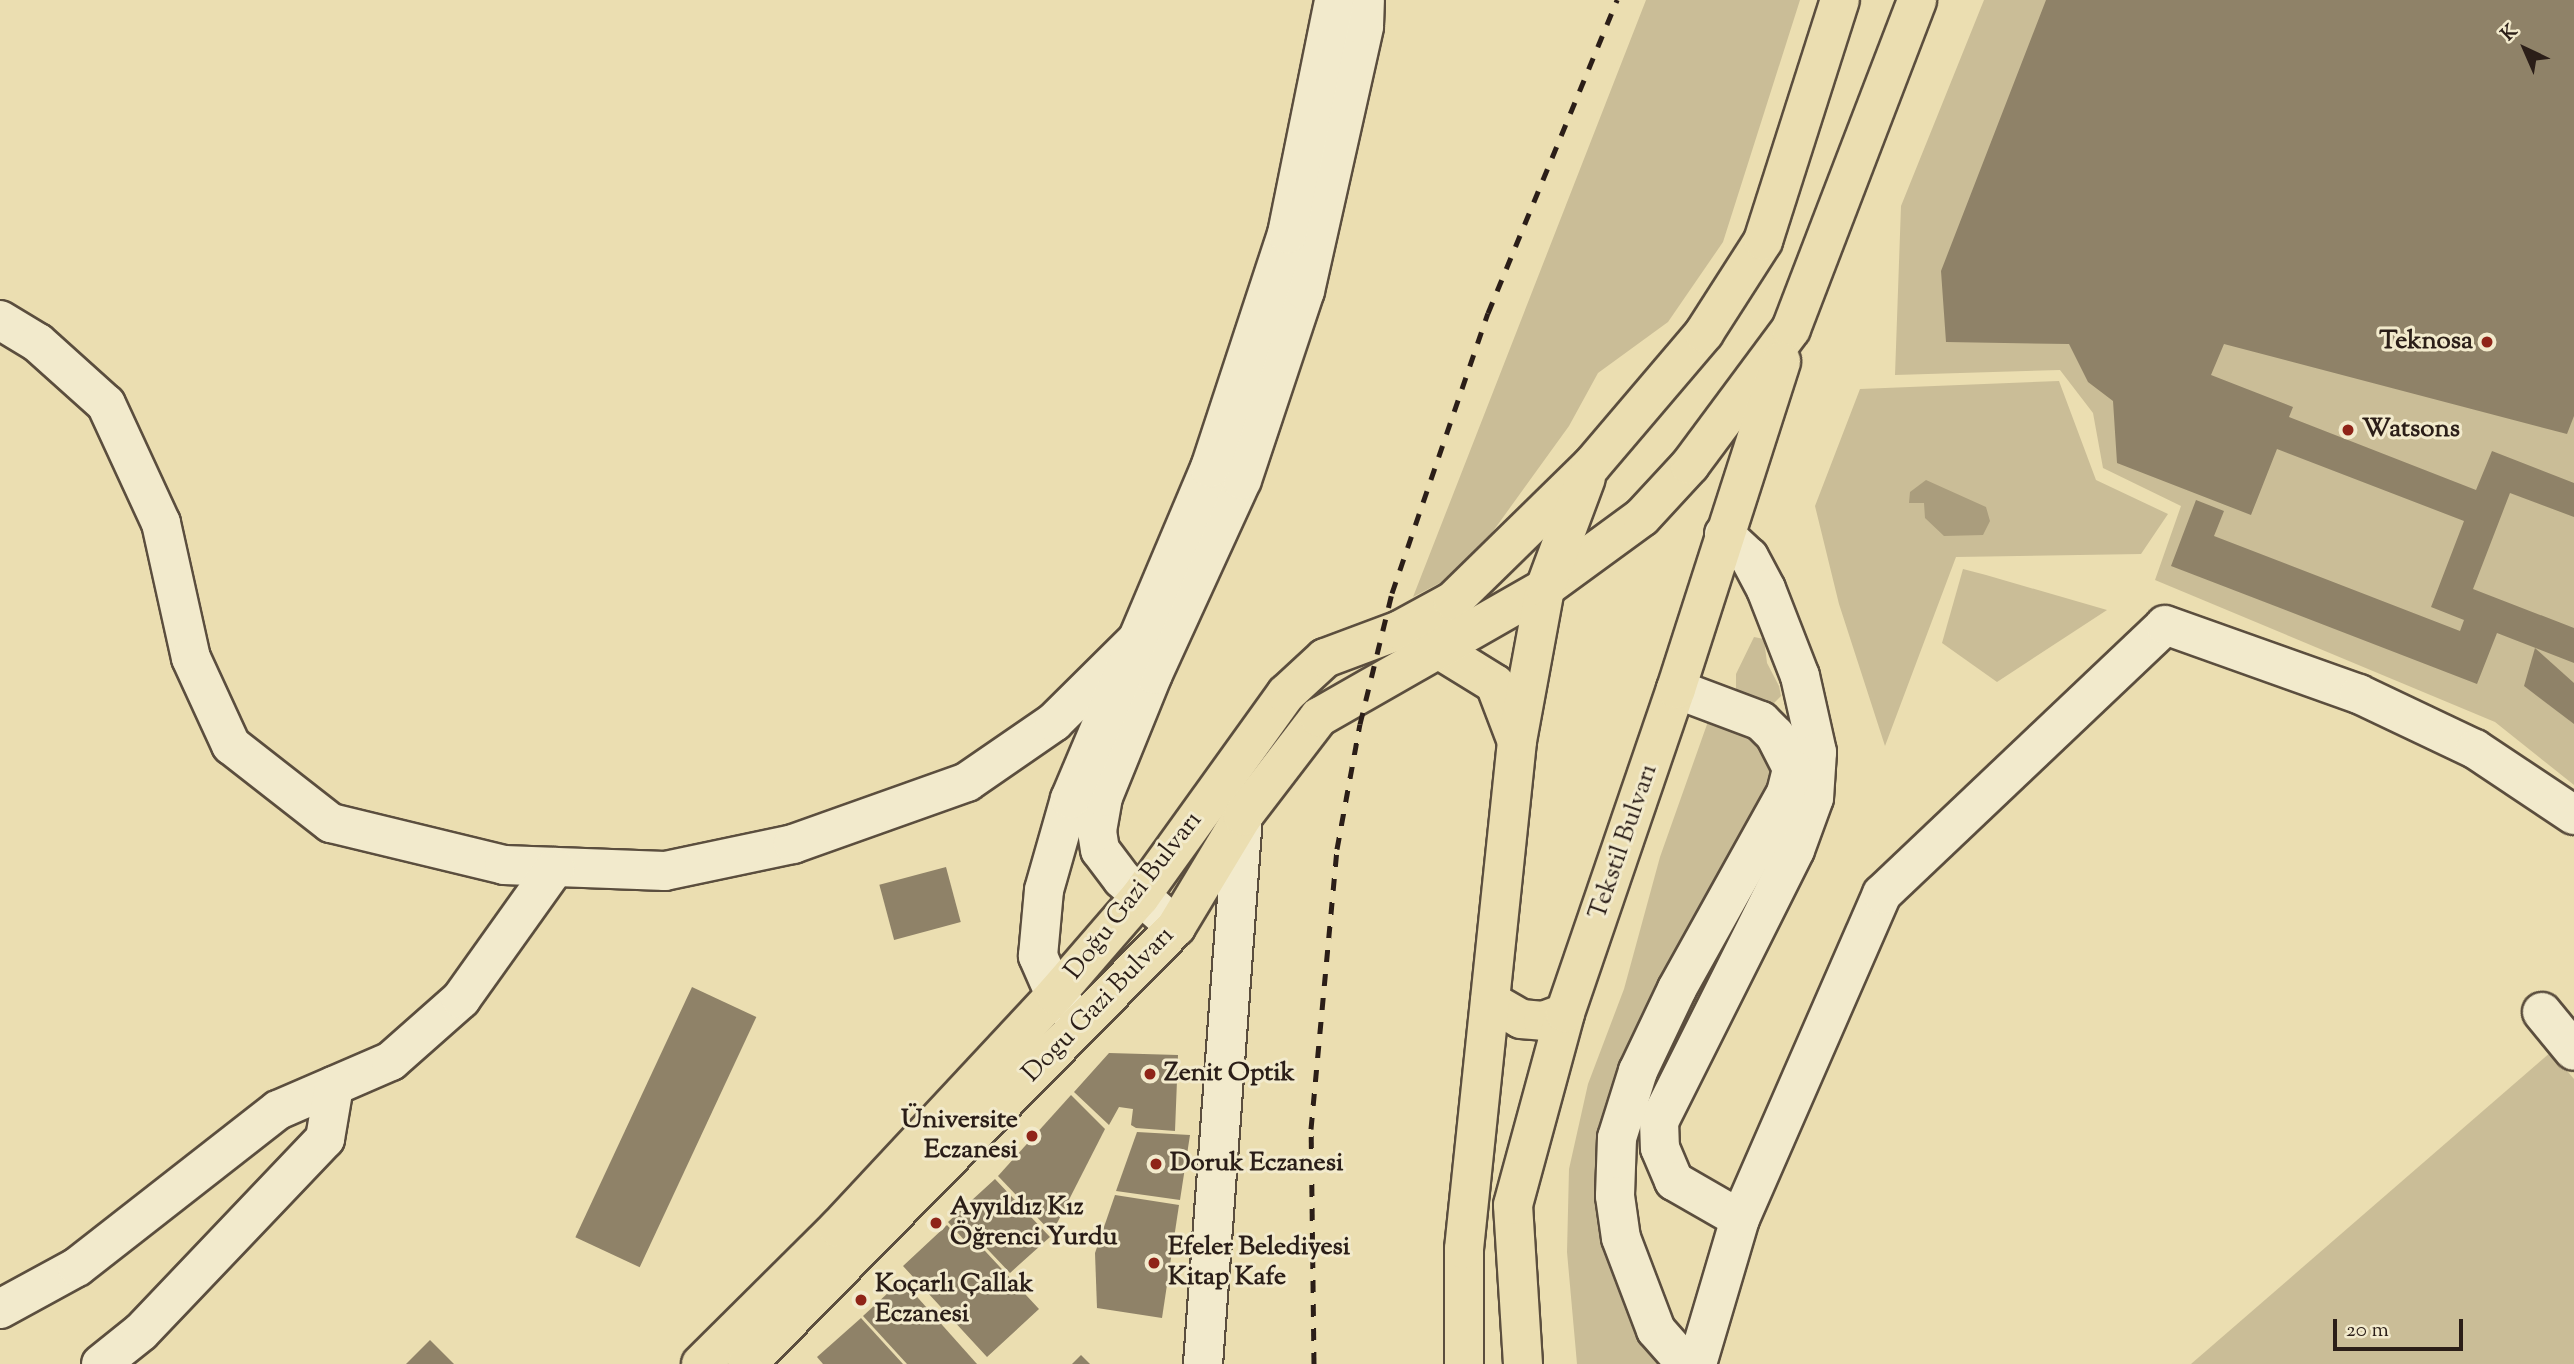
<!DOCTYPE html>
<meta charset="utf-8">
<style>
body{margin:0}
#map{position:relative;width:2574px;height:1364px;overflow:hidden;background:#ebdeb1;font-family:"Sorts Mill Goudy",serif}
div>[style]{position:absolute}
.green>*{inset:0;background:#cabd97}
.water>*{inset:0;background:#aa9d7d}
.building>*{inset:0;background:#8f8268;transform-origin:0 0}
.roads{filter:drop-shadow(2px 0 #5b4e3e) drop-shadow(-2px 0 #5b4e3e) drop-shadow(0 2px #5b4e3e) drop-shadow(0 -2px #5b4e3e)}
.minor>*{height:38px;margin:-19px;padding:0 19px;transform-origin:19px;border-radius:19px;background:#f2eacc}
.major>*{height:38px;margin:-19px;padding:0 19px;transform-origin:19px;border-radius:19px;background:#ebdeb1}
.rail>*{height:5px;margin-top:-2.5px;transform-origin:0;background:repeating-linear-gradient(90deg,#2b1e18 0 12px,transparent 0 24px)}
.dots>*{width:19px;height:19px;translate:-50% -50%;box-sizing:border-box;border:4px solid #f2eacc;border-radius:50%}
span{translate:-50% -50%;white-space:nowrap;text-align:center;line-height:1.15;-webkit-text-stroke:6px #f2eacc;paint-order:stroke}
.poi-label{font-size:26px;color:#2b1e18;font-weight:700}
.right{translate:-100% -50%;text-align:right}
.left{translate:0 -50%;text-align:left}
.street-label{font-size:26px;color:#2b1e18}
.north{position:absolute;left:2490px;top:14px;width:70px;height:70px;-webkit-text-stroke:5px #f2eacc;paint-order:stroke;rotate:316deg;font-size:19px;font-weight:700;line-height:28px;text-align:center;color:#2b1e18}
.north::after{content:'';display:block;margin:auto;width:24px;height:32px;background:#2b1e18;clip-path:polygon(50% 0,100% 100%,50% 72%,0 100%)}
.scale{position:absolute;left:2333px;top:1319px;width:130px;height:32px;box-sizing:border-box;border:4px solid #2b1e18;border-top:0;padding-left:9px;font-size:21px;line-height:24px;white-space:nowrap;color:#2b1e18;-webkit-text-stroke:5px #f2eacc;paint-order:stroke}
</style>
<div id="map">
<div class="green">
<div style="clip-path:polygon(1646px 0,1800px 0,1723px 242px,1668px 322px,1598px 373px,1569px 426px,1465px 570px,1413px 597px)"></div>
<div style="clip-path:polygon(1984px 0,2574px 0,2574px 785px,2495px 722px,2155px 580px,2181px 506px,2103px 468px,2093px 413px,2060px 370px,1895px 375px,1901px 206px)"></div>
<div style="clip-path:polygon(2059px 381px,2096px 480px,2168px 514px,2141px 554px,1956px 557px,1885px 746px,1839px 604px,1815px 506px,1860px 389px)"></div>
<div style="clip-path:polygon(1963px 569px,1986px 575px,2107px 610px,1997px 682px,1942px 643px)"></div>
<div style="clip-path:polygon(1754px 637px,1764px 639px,1767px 663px,1779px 686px,1781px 696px,1773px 704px,1736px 692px,1736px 674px)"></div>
<div style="clip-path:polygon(1711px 713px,1729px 715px,1785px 767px,1613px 1135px,1666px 1364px,1577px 1364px,1567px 1252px,1569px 1169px,1588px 1084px,1624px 989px,1660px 857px)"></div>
<div style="clip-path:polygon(2551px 1052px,2574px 1079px,2574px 1364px,2191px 1364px)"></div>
</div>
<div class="water">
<div style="clip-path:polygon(1926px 480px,1986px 507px,1990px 521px,1983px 535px,1944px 536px,1925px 518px,1924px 503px,1909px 503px,1910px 492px)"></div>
</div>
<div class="building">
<div style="clip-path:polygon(2046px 0,2574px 0,2574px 416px,2567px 434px,2224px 344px,2211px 375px,2293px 407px,2289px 417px,2476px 490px,2492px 451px,2574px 483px,2574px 517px,2510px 493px,2473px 589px,2574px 628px,2574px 663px,2497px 633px,2477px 684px,2171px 566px,2196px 500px,2224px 511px,2214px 536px,2460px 631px,2464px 620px,2431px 607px,2464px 521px,2277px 449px,2251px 515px,2117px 463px,2113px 401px,2088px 382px,2069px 344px,1946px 342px,1941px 271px)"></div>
<div style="clip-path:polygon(2535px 648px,2574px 683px,2574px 724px,2524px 686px)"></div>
<div style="left:946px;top:867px;width:57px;height:69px;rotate:75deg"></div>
<div style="left:692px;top:987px;width:71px;height:276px;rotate:25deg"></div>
<div style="clip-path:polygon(1109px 1053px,1178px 1055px,1175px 1131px,1136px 1128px,1131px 1125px,1133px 1109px,1119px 1107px,1109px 1125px,1074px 1092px)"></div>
<div style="clip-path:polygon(1071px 1095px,1105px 1129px,1052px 1233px,998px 1176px)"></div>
<div style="clip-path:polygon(1137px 1132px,1190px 1135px,1180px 1200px,1116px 1191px)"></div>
<div style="clip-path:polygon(995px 1179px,1050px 1237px,1010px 1273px,974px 1235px,966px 1242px,948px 1222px)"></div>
<div style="clip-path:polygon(1115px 1195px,1179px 1205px,1162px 1318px,1097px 1308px,1095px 1253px)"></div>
<div style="clip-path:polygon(947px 1225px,965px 1245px,973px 1238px,1039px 1309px,987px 1357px,903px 1266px)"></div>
<div style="clip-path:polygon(902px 1280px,977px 1364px,907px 1364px,863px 1316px)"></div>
<div style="clip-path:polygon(861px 1318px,903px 1364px,823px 1364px,817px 1357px)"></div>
<div style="clip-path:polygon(430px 1340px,454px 1364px,406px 1364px)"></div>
<div style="clip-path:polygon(1081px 1355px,1090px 1364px,1072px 1364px)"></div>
</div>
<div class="roads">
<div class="minor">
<div style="left:0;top:320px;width:44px;rotate:31.2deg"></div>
<div style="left:38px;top:343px;width:91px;rotate:41.9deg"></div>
<div style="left:106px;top:404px;width:131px;rotate:65.2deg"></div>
<div style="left:161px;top:523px;width:138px;rotate:77.5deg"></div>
<div style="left:191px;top:658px;width:96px;rotate:65.3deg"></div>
<div style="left:231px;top:745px;width:127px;rotate:38deg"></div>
<div style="left:331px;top:823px;width:178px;rotate:13.6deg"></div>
<div style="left:504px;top:865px;width:161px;rotate:2.1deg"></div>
<div style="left:665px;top:871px;width:131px;rotate:-11.9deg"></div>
<div style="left:793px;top:844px;width:185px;rotate:-19.6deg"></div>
<div style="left:967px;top:782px;width:106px;rotate:-34.6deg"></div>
<div style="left:1054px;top:722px;width:120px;rotate:-44.7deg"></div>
<div style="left:1724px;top:534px;width:34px;rotate:43deg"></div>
<div style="left:1749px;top:557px;width:36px;rotate:62deg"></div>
<div style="left:1766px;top:589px;width:93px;rotate:68.7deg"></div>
<div style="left:1800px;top:676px;width:78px;rotate:77.4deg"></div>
<div style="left:1817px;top:752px;width:46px;rotate:93.7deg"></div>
<div style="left:1814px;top:798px;width:55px;rotate:110.1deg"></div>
<div style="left:1795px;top:850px;width:303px;rotate:116.6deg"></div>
<div style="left:1659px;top:1121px;width:27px;rotate:88deg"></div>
<div style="left:1660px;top:1148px;width:36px;rotate:67deg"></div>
<div style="left:1674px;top:1181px;width:76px;rotate:29.9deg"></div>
<div style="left:1676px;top:689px;width:91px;rotate:20.6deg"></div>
<div style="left:1761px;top:721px;width:20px;rotate:45deg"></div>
<div style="left:1775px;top:735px;width:38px;rotate:63deg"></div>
<div style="left:1792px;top:769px;width:25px;rotate:104deg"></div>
<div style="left:1786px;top:793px;width:224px;rotate:119.1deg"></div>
<div style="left:1677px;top:989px;width:91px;rotate:115.4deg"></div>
<div style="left:1638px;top:1071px;width:70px;rotate:107.4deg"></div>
<div style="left:1617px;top:1138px;width:58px;rotate:92deg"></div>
<div style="left:1615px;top:1196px;width:42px;rotate:81.9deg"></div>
<div style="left:1621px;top:1238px;width:98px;rotate:69.2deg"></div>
<div style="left:1656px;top:1330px;width:45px;rotate:48.6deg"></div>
<div style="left:1176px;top:927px;width:72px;rotate:-138.4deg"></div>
<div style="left:1122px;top:879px;width:36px;rotate:-127deg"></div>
<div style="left:1100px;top:850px;width:19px;rotate:-99deg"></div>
<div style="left:1097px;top:831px;width:35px;rotate:-80deg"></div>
<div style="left:1103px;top:797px;width:133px;rotate:-67.9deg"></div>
<div style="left:1153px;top:674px;width:213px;rotate:-65.4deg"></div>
<div style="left:1242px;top:480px;width:199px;rotate:-71.6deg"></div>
<div style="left:1305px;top:291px;width:271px;rotate:-77.4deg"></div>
<div style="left:1364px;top:26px;width:26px;rotate:-88deg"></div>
<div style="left:2542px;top:1012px;width:50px;rotate:50.6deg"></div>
<div style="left:1076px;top:1018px;width:31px;rotate:-132deg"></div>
<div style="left:1055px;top:995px;width:43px;rotate:-113.6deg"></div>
<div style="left:1038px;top:956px;width:66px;rotate:-84.8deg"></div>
<div style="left:1044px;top:890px;width:95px;rotate:-74.1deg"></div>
<div style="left:1070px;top:799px;width:359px;rotate:-67.1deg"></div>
<div style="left:1210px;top:468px;width:246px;rotate:-71.8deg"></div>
<div style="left:1287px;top:234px;width:239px;rotate:-78.6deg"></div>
<div style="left:0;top:1309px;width:88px;rotate:-28.6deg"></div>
<div style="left:77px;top:1267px;width:255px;rotate:-38deg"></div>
<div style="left:278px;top:1110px;width:123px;rotate:-23.4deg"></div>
<div style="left:391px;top:1061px;width:94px;rotate:-41.5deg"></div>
<div style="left:461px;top:999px;width:162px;rotate:-54.5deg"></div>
<div style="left:101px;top:1364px;width:51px;rotate:-38.7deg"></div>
<div style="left:141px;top:1332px;width:267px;rotate:-46.4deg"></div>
<div style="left:325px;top:1139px;width:54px;rotate:-80.4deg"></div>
<div style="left:1203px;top:1364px;width:549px;rotate:-85.83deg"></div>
<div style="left:1697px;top:1364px;width:151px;rotate:-73.5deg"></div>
<div style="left:1740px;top:1219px;width:355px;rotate:-66.4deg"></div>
<div style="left:1882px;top:894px;width:390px;rotate:-43.5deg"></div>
<div style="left:2165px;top:625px;width:206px;rotate:19.6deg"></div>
<div style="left:2359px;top:694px;width:128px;rotate:25.4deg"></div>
<div style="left:2475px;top:749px;width:119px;rotate:33.7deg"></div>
</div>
<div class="major">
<div style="left:1440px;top:650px;width:65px;rotate:31.7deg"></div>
<div style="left:1495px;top:684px;width:59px;rotate:69.1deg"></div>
<div style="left:1490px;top:1001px;width:36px;rotate:30deg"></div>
<div style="left:1521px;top:1019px;width:22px;rotate:5deg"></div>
<div style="left:1543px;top:1021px;width:23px;rotate:-20deg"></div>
<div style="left:701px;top:1364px;width:193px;rotate:-44.8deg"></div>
<div style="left:838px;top:1228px;width:318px;rotate:-47deg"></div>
<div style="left:1055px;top:995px;width:130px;rotate:-49.1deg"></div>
<div style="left:1140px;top:897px;width:250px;rotate:-54.3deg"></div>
<div style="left:1286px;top:694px;width:53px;rotate:-42.7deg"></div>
<div style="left:1325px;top:658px;width:80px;rotate:-20.5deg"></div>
<div style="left:1400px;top:630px;width:60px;rotate:-28.7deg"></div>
<div style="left:1453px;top:601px;width:193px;rotate:-44.4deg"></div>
<div style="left:1591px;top:466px;width:175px;rotate:-49.6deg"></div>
<div style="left:1704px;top:333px;width:109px;rotate:-57.3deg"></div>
<div style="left:1763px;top:241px;width:253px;rotate:-72.3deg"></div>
<div style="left:747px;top:1364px;width:612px;rotate:-45.53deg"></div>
<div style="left:1176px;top:927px;width:130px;rotate:-58.9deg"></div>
<div style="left:1243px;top:816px;width:125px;rotate:-52.5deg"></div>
<div style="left:1319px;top:717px;width:260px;rotate:-29.7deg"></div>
<div style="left:1545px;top:588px;width:120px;rotate:-36.2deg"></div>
<div style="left:1642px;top:517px;width:71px;rotate:-47.3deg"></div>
<div style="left:1690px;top:465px;width:169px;rotate:-53.4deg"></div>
<div style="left:1791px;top:329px;width:352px;rotate:-69deg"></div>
<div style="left:1464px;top:1364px;width:115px;rotate:-90deg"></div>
<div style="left:1464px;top:1249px;width:511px;rotate:-84.04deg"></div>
<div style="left:1517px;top:741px;width:156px;rotate:-79.6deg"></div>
<div style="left:1545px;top:588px;width:117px;rotate:-69.6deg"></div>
<div style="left:1523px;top:1364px;width:159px;rotate:-93.6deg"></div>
<div style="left:1513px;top:1205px;width:199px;rotate:-74.8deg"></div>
<div style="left:1565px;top:1013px;width:342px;rotate:-71.1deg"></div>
<div style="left:1676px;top:689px;width:344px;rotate:-72.2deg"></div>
</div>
</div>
<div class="rail">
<div style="left:1314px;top:1364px;width:235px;rotate:-90.7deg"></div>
<div style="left:1311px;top:1129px;width:281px;rotate:-84.7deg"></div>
<div style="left:1337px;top:849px;width:127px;rotate:-79.6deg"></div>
<div style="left:1360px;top:724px;width:135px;rotate:-76.3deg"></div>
<div style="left:1392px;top:593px;width:296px;rotate:-71.1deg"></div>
<div style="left:1488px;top:313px;width:339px;rotate:-67.6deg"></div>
</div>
<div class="dots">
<div style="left:2487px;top:342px;background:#8f2418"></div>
<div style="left:2348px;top:430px;background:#8f2418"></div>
<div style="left:1150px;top:1074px;background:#8f2418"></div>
<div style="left:1032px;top:1136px;background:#8f2418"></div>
<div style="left:1156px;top:1164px;background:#8f2418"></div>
<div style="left:936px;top:1223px;background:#8f2418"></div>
<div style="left:1154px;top:1263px;background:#8f2418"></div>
<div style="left:861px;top:1300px;background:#8f2418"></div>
</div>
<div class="poi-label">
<span class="right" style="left:2473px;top:342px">Teknosa</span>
<span class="left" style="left:2362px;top:430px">Watsons</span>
<span class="left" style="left:1164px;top:1074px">Zenit Optik</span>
<span class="right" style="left:1018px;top:1136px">Üniversite<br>Eczanesi</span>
<span class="left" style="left:1170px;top:1164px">Doruk Eczanesi</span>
<span class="left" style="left:950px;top:1223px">Ayyıldız Kız<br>Öğrenci Yurdu</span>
<span class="left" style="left:1168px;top:1263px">Efeler Belediyesi<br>Kitap Kafe</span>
<span class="left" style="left:875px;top:1300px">Koçarlı Çallak<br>Eczanesi</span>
</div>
<div class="street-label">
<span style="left:1624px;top:842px;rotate:-71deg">Tekstil Bulvarı</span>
<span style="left:1134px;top:896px;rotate:-52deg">Doğu Gazi Bulvarı</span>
<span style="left:1099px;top:1005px;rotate:-46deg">Dogu Gazi Bulvarı</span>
</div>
<div class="north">K</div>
<div class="scale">20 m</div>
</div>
